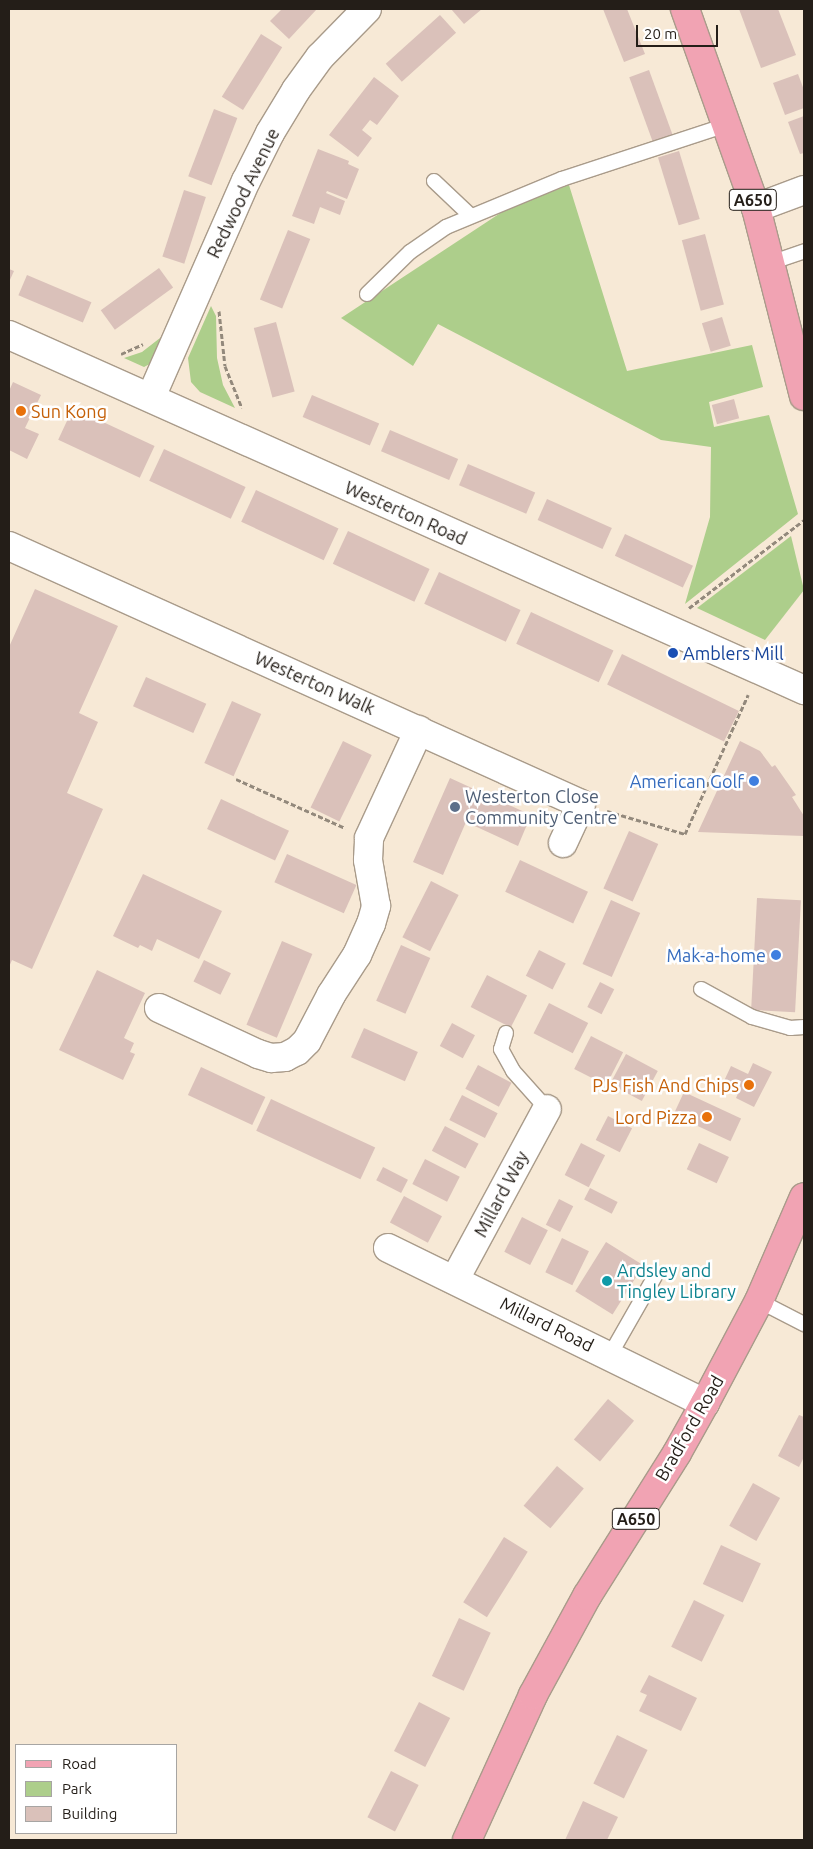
<!DOCTYPE html>
<style>
body{margin:0}
#map{position:relative;width:813px;height:1849px;overflow:hidden;background:#f7e9d6;font-family:Ubuntu,sans-serif}
div>[style]{position:absolute}
.green>*{inset:0;background:#adce8b}
.building>*{inset:0;background:#dac1ba;transform-origin:0 0}
.path>*{height:3px;margin-top:-1.5px;transform-origin:0;background:repeating-linear-gradient(90deg,#93897c 0 5px,transparent 0 7.5px)}
.roads{filter:drop-shadow(1px 0 #a99b8a) drop-shadow(-1px 0 #a99b8a) drop-shadow(0 1px #a99b8a) drop-shadow(0 -1px #a99b8a)}
.lane>*{height:14px;margin:-7px;padding:0 7px;transform-origin:7px;border-radius:7px;background:#fff}
.street>*{height:28px;margin:-14px;padding:0 14px;transform-origin:14px;border-radius:14px;background:#fff}
.secondary>*{height:28px;margin:-14px;padding:0 14px;transform-origin:14px;border-radius:14px;background:#fff}
.primary>*{height:28px;margin:-14px;padding:0 14px;transform-origin:14px;border-radius:14px;background:#f1a3b3}
.dots>*{width:14px;height:14px;translate:-50% -50%;box-sizing:border-box;border:2px solid #fff;border-radius:50%}
span{translate:-50% -50%;white-space:nowrap;text-align:center;line-height:1.15;-webkit-text-stroke:5px #fff;paint-order:stroke}
.shield-label span{padding:1px 4px;background:#fff;border:1px solid;border-radius:4px;-webkit-text-stroke-width:0}
.shield-label{font-size:16px;color:#241e18;font-weight:700}
.street-label{font-size:18px;color:#241e18}
.food-label{font-size:18px;color:#c56008}
.left{translate:0 -50%;text-align:left}
.right{translate:-100% -50%;text-align:right}
.transit-label{font-size:18px;color:#164399}
.shop-label{font-size:18px;color:#366cbe}
.service-label{font-size:18px;color:#4e5e75}
.culture-label{font-size:18px;color:#0d838f}
.frame{position:absolute;inset:0;border:10px solid #241e18;pointer-events:none}
.legend{position:absolute;left:15px;top:1744px;width:162px;height:90px;box-sizing:border-box;background:#fff;border:1px solid #a7a5a3;margin:0;padding:6px 9px;list-style:none;font-size:15px;color:#241e18}
.legend li{display:flex;align-items:center;gap:10px;height:25px}
.legend b{width:25px;border:1px solid #a7a5a3}
.scale{position:absolute;left:636px;top:25px;width:82px;height:22px;box-sizing:border-box;border:2px solid #241e18;border-top:0;padding-left:6px;font-size:15px;line-height:18px;white-space:nowrap;color:#241e18;-webkit-text-stroke:4px #fff;paint-order:stroke}
</style>
<div id="map">
<div class="green">
<div style="clip-path:polygon(569px 185px,627px 371px,752px 345px,763px 387px,709px 402px,714px 427px,769px 415px,798px 514px,685px 604px,710px 517px,711px 447px,661px 440px,438px 324px,413px 366px,341px 318px,505px 210px)"></div>
<div style="clip-path:polygon(211px 306px,216px 316px,217px 358px,223px 385px,235px 408px,200px 392px,191px 382px,188px 358px)"></div>
<div style="clip-path:polygon(169px 331px,163px 357px,144px 367px,124px 358px,142px 352px)"></div>
<div style="clip-path:polygon(791px 536px,804px 590px,765px 640px,697px 608px)"></div>
</div>
<div class="building">
<div style="clip-path:polygon(282px 9px,317px 9px,289px 39px,270px 21px)"></div>
<div style="clip-path:polygon(451px 9px,482px 9px,464px 24px)"></div>
<div style="clip-path:polygon(603px 9px,627px 9px,645px 54px,624px 62px)"></div>
<div style="clip-path:polygon(739px 9px,778px 9px,796px 55px,761px 68px)"></div>
<div style="left:440px;top:15px;width:24px;height:73px;rotate:48deg"></div>
<div style="left:261px;top:34px;width:25px;height:74px;rotate:32deg"></div>
<div style="left:649px;top:70px;width:71px;height:21px;rotate:70deg"></div>
<div style="clip-path:polygon(798px 74px,804px 90px,804px 108px,785px 115px,773px 83px)"></div>
<div style="clip-path:polygon(374px 77px,399px 96px,377px 125px,370px 120px,362px 130px,372px 138px,358px 157px,329px 135px)"></div>
<div style="left:214px;top:109px;width:25px;height:72px;rotate:21deg"></div>
<div style="clip-path:polygon(804px 116px,804px 153px,800px 154px,788px 122px)"></div>
<div style="clip-path:polygon(318px 149px,349px 161px,348px 164px,359px 169px,347px 199px,327px 191px,326px 193px,345px 201px,340px 215px,320px 207px,314px 224px,292px 216px)"></div>
<div style="left:679px;top:151px;width:71px;height:22px;rotate:73deg"></div>
<div style="left:184px;top:190px;width:23px;height:70px;rotate:18deg"></div>
<div style="left:288px;top:230px;width:24px;height:75px;rotate:22deg"></div>
<div style="left:705px;top:234px;width:73px;height:24px;rotate:75deg"></div>
<div style="left:159px;top:268px;width:24px;height:72px;rotate:54deg"></div>
<div style="clip-path:polygon(9px 269px,14px 271px,9px 282px)"></div>
<div style="left:27px;top:275px;width:70px;height:22px;rotate:23deg"></div>
<div style="left:722px;top:317px;width:30px;height:21px;rotate:73deg"></div>
<div style="left:276px;top:322px;width:72px;height:23px;rotate:75deg"></div>
<div style="clip-path:polygon(13px 382px,41px 395px,25px 428px,39px 434px,27px 459px,9px 450px,9px 391px)"></div>
<div style="left:312px;top:395px;width:73px;height:24px;rotate:23deg"></div>
<div style="left:734px;top:399px;width:20px;height:23px;rotate:75deg"></div>
<div style="left:73px;top:408px;width:90px;height:35px;rotate:25deg"></div>
<div style="left:390px;top:430px;width:74px;height:23px;rotate:23deg"></div>
<div style="left:164px;top:449px;width:90px;height:35px;rotate:25deg"></div>
<div style="left:468px;top:464px;width:73px;height:23px;rotate:23deg"></div>
<div style="left:256px;top:490px;width:91px;height:35px;rotate:25deg"></div>
<div style="left:547px;top:499px;width:71px;height:23px;rotate:24deg"></div>
<div style="left:348px;top:531px;width:90px;height:36px;rotate:25deg"></div>
<div style="left:625px;top:534px;width:75px;height:24px;rotate:25deg"></div>
<div style="left:439px;top:572px;width:90px;height:35px;rotate:25deg"></div>
<div style="clip-path:polygon(35px 589px,118px 626px,79px 713px,98px 722px,67px 793px,103px 809px,32px 969px,12px 960px,9px 967px,9px 647px)"></div>
<div style="left:531px;top:612px;width:91px;height:35px;rotate:25deg"></div>
<div style="left:622px;top:654px;width:130px;height:34px;rotate:26deg"></div>
<div style="left:146px;top:677px;width:66px;height:32px;rotate:24deg"></div>
<div style="left:232px;top:701px;width:32px;height:68px;rotate:24deg"></div>
<div style="left:343px;top:741px;width:32px;height:74px;rotate:26deg"></div>
<div style="clip-path:polygon(740px 741px,760px 751px,772px 767px,775px 765px,796px 795px,792px 797px,804px 816px,804px 836px,698px 832px)"></div>
<div style="clip-path:polygon(450px 778px,531px 815px,518px 846px,466px 822px,443px 875px,413px 862px)"></div>
<div style="left:221px;top:799px;width:75px;height:33px;rotate:25deg"></div>
<div style="left:629px;top:831px;width:32px;height:63px;rotate:24deg"></div>
<div style="left:287px;top:854px;width:76px;height:31px;rotate:24deg"></div>
<div style="left:520px;top:860px;width:75px;height:35px;rotate:25deg"></div>
<div style="clip-path:polygon(143px 874px,222px 911px,199px 959px,157px 939px,152px 951px,140px 945px,138px 948px,113px 936px)"></div>
<div style="left:431px;top:881px;width:31px;height:63px;rotate:27deg"></div>
<div style="left:757px;top:898px;width:44px;height:112px;rotate:3deg"></div>
<div style="left:611px;top:900px;width:32px;height:70px;rotate:24deg"></div>
<div style="left:282px;top:941px;width:33px;height:91px;rotate:23deg"></div>
<div style="left:401px;top:945px;width:32px;height:61px;rotate:24deg"></div>
<div style="left:539px;top:950px;width:30px;height:29px;rotate:27deg"></div>
<div style="left:204px;top:960px;width:30px;height:24px;rotate:26deg"></div>
<div style="clip-path:polygon(97px 970px,145px 993px,124px 1038px,134px 1043px,130px 1052px,135px 1054px,123px 1080px,59px 1050px)"></div>
<div style="left:487px;top:975px;width:45px;height:36px;rotate:27deg"></div>
<div style="left:600px;top:982px;width:16px;height:28px;rotate:27deg"></div>
<div style="left:549px;top:1003px;width:44px;height:34px;rotate:27deg"></div>
<div style="left:452px;top:1023px;width:26px;height:26px;rotate:28deg"></div>
<div style="left:364px;top:1028px;width:59px;height:32px;rotate:24deg"></div>
<div style="left:591px;top:1036px;width:36px;height:37px;rotate:27deg"></div>
<div style="left:626px;top:1054px;width:36px;height:34px;rotate:28deg"></div>
<div style="clip-path:polygon(753px 1063px,772px 1072px,754px 1107px,736px 1098px,740px 1089px,724px 1081px,731px 1066px,748px 1074px)"></div>
<div style="left:478px;top:1065px;width:38px;height:27px;rotate:28deg"></div>
<div style="left:201px;top:1067px;width:71px;height:31px;rotate:25deg"></div>
<div style="left:684px;top:1092px;width:63px;height:25px;rotate:25deg"></div>
<div style="left:462px;top:1095px;width:40px;height:28px;rotate:27deg"></div>
<div style="left:271px;top:1099px;width:115px;height:35px;rotate:25deg"></div>
<div style="left:608px;top:1116px;width:27px;height:27px;rotate:27deg"></div>
<div style="left:445px;top:1126px;width:38px;height:28px;rotate:28deg"></div>
<div style="left:581px;top:1143px;width:27px;height:36px;rotate:27deg"></div>
<div style="left:699px;top:1143px;width:33px;height:29px;rotate:25deg"></div>
<div style="left:425px;top:1159px;width:39px;height:28px;rotate:27deg"></div>
<div style="left:383px;top:1167px;width:28px;height:15px;rotate:27deg"></div>
<div style="left:590px;top:1188px;width:31px;height:13px;rotate:27deg"></div>
<div style="left:404px;top:1196px;width:43px;height:30px;rotate:28deg"></div>
<div style="left:559px;top:1199px;width:16px;height:29px;rotate:27deg"></div>
<div style="left:522px;top:1217px;width:29px;height:39px;rotate:27deg"></div>
<div style="left:562px;top:1238px;width:30px;height:38px;rotate:26deg"></div>
<div style="left:606px;top:1242px;width:44px;height:58px;rotate:32deg"></div>
<div style="left:608px;top:1399px;width:34px;height:53px;rotate:40deg"></div>
<div style="clip-path:polygon(799px 1415px,804px 1417px,804px 1457px,799px 1467px,778px 1456px)"></div>
<div style="left:557px;top:1466px;width:35px;height:52px;rotate:40deg"></div>
<div style="left:753px;top:1483px;width:31px;height:49px;rotate:29deg"></div>
<div style="left:504px;top:1537px;width:28px;height:77px;rotate:32deg"></div>
<div style="left:721px;top:1545px;width:44px;height:43px;rotate:25deg"></div>
<div style="left:694px;top:1600px;width:34px;height:52px;rotate:26deg"></div>
<div style="left:459px;top:1618px;width:35px;height:64px;rotate:25deg"></div>
<div style="clip-path:polygon(649px 1675px,697px 1698px,681px 1731px,639px 1711px,647px 1695px,640px 1692px)"></div>
<div style="left:419px;top:1702px;width:35px;height:55px;rotate:27deg"></div>
<div style="left:617px;top:1735px;width:34px;height:54px;rotate:26deg"></div>
<div style="left:391px;top:1771px;width:31px;height:52px;rotate:27deg"></div>
<div style="clip-path:polygon(583px 1801px,618px 1817px,607px 1840px,565px 1840px)"></div>
</div>
<div class="path">
<div style="left:219px;top:311px;width:55px;rotate:83.8deg"></div>
<div style="left:225px;top:366px;width:45px;rotate:68deg"></div>
<div style="left:121px;top:354px;width:24px;rotate:-24deg"></div>
<div style="left:689px;top:608px;width:145px;rotate:-37.4deg"></div>
<div style="left:236px;top:779px;width:120px;rotate:24.2deg"></div>
<div style="left:607px;top:811px;width:81px;rotate:16.4deg"></div>
<div style="left:685px;top:834px;width:153px;rotate:-65.6deg"></div>
</div>
<div class="roads">
<div class="lane">
<div style="left:434px;top:181px;width:51px;rotate:43.4deg"></div>
<div style="left:770px;top:263px;width:36px;rotate:-19deg"></div>
<div style="left:367px;top:294px;width:60px;rotate:-44.3deg"></div>
<div style="left:410px;top:252px;width:44px;rotate:-34.8deg"></div>
<div style="left:446px;top:227px;width:126px;rotate:-22.5deg"></div>
<div style="left:562px;top:179px;width:173px;rotate:-18.2deg"></div>
<div style="left:701px;top:989px;width:58px;rotate:28.8deg"></div>
<div style="left:752px;top:1017px;width:40px;rotate:16deg"></div>
<div style="left:790px;top:1028px;width:14px;rotate:-4deg"></div>
<div style="left:506px;top:1033px;width:17px;rotate:107deg"></div>
<div style="left:501px;top:1049px;width:25px;rotate:61deg"></div>
<div style="left:513px;top:1071px;width:51px;rotate:48.2deg"></div>
<div style="left:759px;top:1301px;width:51px;rotate:27.1deg"></div>
<div style="left:610px;top:1355px;width:91px;rotate:-60.3deg"></div>
</div>
<div class="street">
<div style="left:756px;top:208px;width:51px;rotate:-20.6deg"></div>
<div style="left:151px;top:397px;width:236px;rotate:-66.3deg"></div>
<div style="left:246px;top:181px;width:54px;rotate:-63.4deg"></div>
<div style="left:270px;top:133px;width:50px;rotate:-58.8deg"></div>
<div style="left:296px;top:90px;width:41px;rotate:-54deg"></div>
<div style="left:320px;top:57px;width:67px;rotate:-45.6deg"></div>
<div style="left:9px;top:546px;width:627px;rotate:24.28deg"></div>
<div style="left:581px;top:804px;width:43px;rotate:114.8deg"></div>
<div style="left:159px;top:1008px;width:109px;rotate:24.9deg"></div>
<div style="left:258px;top:1054px;width:14px;rotate:17deg"></div>
<div style="left:271px;top:1058px;width:14px;rotate:-4deg"></div>
<div style="left:285px;top:1057px;width:13px;rotate:-27deg"></div>
<div style="left:297px;top:1051px;width:14px;rotate:-45deg"></div>
<div style="left:307px;top:1041px;width:52px;rotate:-62.4deg"></div>
<div style="left:331px;top:995px;width:48px;rotate:-57deg"></div>
<div style="left:357px;top:955px;width:34px;rotate:-66deg"></div>
<div style="left:371px;top:924px;width:19px;rotate:-74deg"></div>
<div style="left:376px;top:906px;width:47px;rotate:-99.9deg"></div>
<div style="left:368px;top:860px;width:22px;rotate:-87deg"></div>
<div style="left:369px;top:838px;width:119px;rotate:-65.2deg"></div>
<div style="left:388px;top:1248px;width:353px;rotate:26.1deg"></div>
<div style="left:455px;top:1279px;width:193px;rotate:-61.6deg"></div>
</div>
<div class="secondary">
<div style="left:9px;top:335px;width:871px;rotate:24.06deg"></div>
</div>
<div class="primary">
<div style="left:685px;top:9px;width:211px;rotate:70.4deg"></div>
<div style="left:756px;top:208px;width:194px;rotate:75.7deg"></div>
<div style="left:467px;top:1840px;width:159px;rotate:-65.5deg"></div>
<div style="left:533px;top:1695px;width:113px;rotate:-61.4deg"></div>
<div style="left:587px;top:1596px;width:169px;rotate:-57.8deg"></div>
<div style="left:677px;top:1453px;width:57px;rotate:-60.8deg"></div>
<div style="left:705px;top:1403px;width:115px;rotate:-62.1deg"></div>
<div style="left:759px;top:1301px;width:113px;rotate:-66.6deg"></div>
</div>
</div>
<div class="dots">
<div style="left:21px;top:411px;background:#e8710a"></div>
<div style="left:673px;top:653px;background:#1a4fb4"></div>
<div style="left:754px;top:781px;background:#3f7fe0"></div>
<div style="left:455px;top:807px;background:#5c6f8a"></div>
<div style="left:776px;top:955px;background:#3f7fe0"></div>
<div style="left:749px;top:1085px;background:#e8710a"></div>
<div style="left:707px;top:1117px;background:#e8710a"></div>
<div style="left:607px;top:1281px;background:#0f9aa8"></div>
</div>
<div class="shield-label">
<span style="left:753px;top:200px">A650</span>
<span style="left:636px;top:1519px">A650</span>
</div>
<div class="street-label">
<span style="left:243px;top:193px;rotate:-64deg">Redwood Avenue</span>
<span style="left:406px;top:513px;rotate:24deg">Westerton Road</span>
<span style="left:315px;top:683px;rotate:24deg">Westerton Walk</span>
<span style="left:501px;top:1194px;rotate:-62deg">Millard Way</span>
<span style="left:547px;top:1324px;rotate:26deg">Millard Road</span>
<span style="left:689px;top:1428px;rotate:-60deg">Bradford Road</span>
</div>
<div class="food-label">
<span class="left" style="left:31px;top:411px">Sun Kong</span>
<span class="right" style="left:739px;top:1085px">PJs Fish And Chips</span>
<span class="right" style="left:697px;top:1117px">Lord Pizza</span>
</div>
<div class="transit-label">
<span class="left" style="left:683px;top:653px">Amblers Mill</span>
</div>
<div class="shop-label">
<span class="right" style="left:744px;top:781px">American Golf</span>
<span class="right" style="left:766px;top:955px">Mak-a-home</span>
</div>
<div class="service-label">
<span class="left" style="left:465px;top:807px">Westerton Close<br>Community Centre</span>
</div>
<div class="culture-label">
<span class="left" style="left:617px;top:1281px">Ardsley and<br>Tingley Library</span>
</div>
<div class="frame"></div>
<ul class="legend">
<li><b style="height:6px;background:#f1a3b3"></b>Road</li>
<li><b style="height:14px;background:#adce8b"></b>Park</li>
<li><b style="height:14px;background:#dac1ba"></b>Building</li>
</ul>
<div class="scale">20 m</div>
</div>
